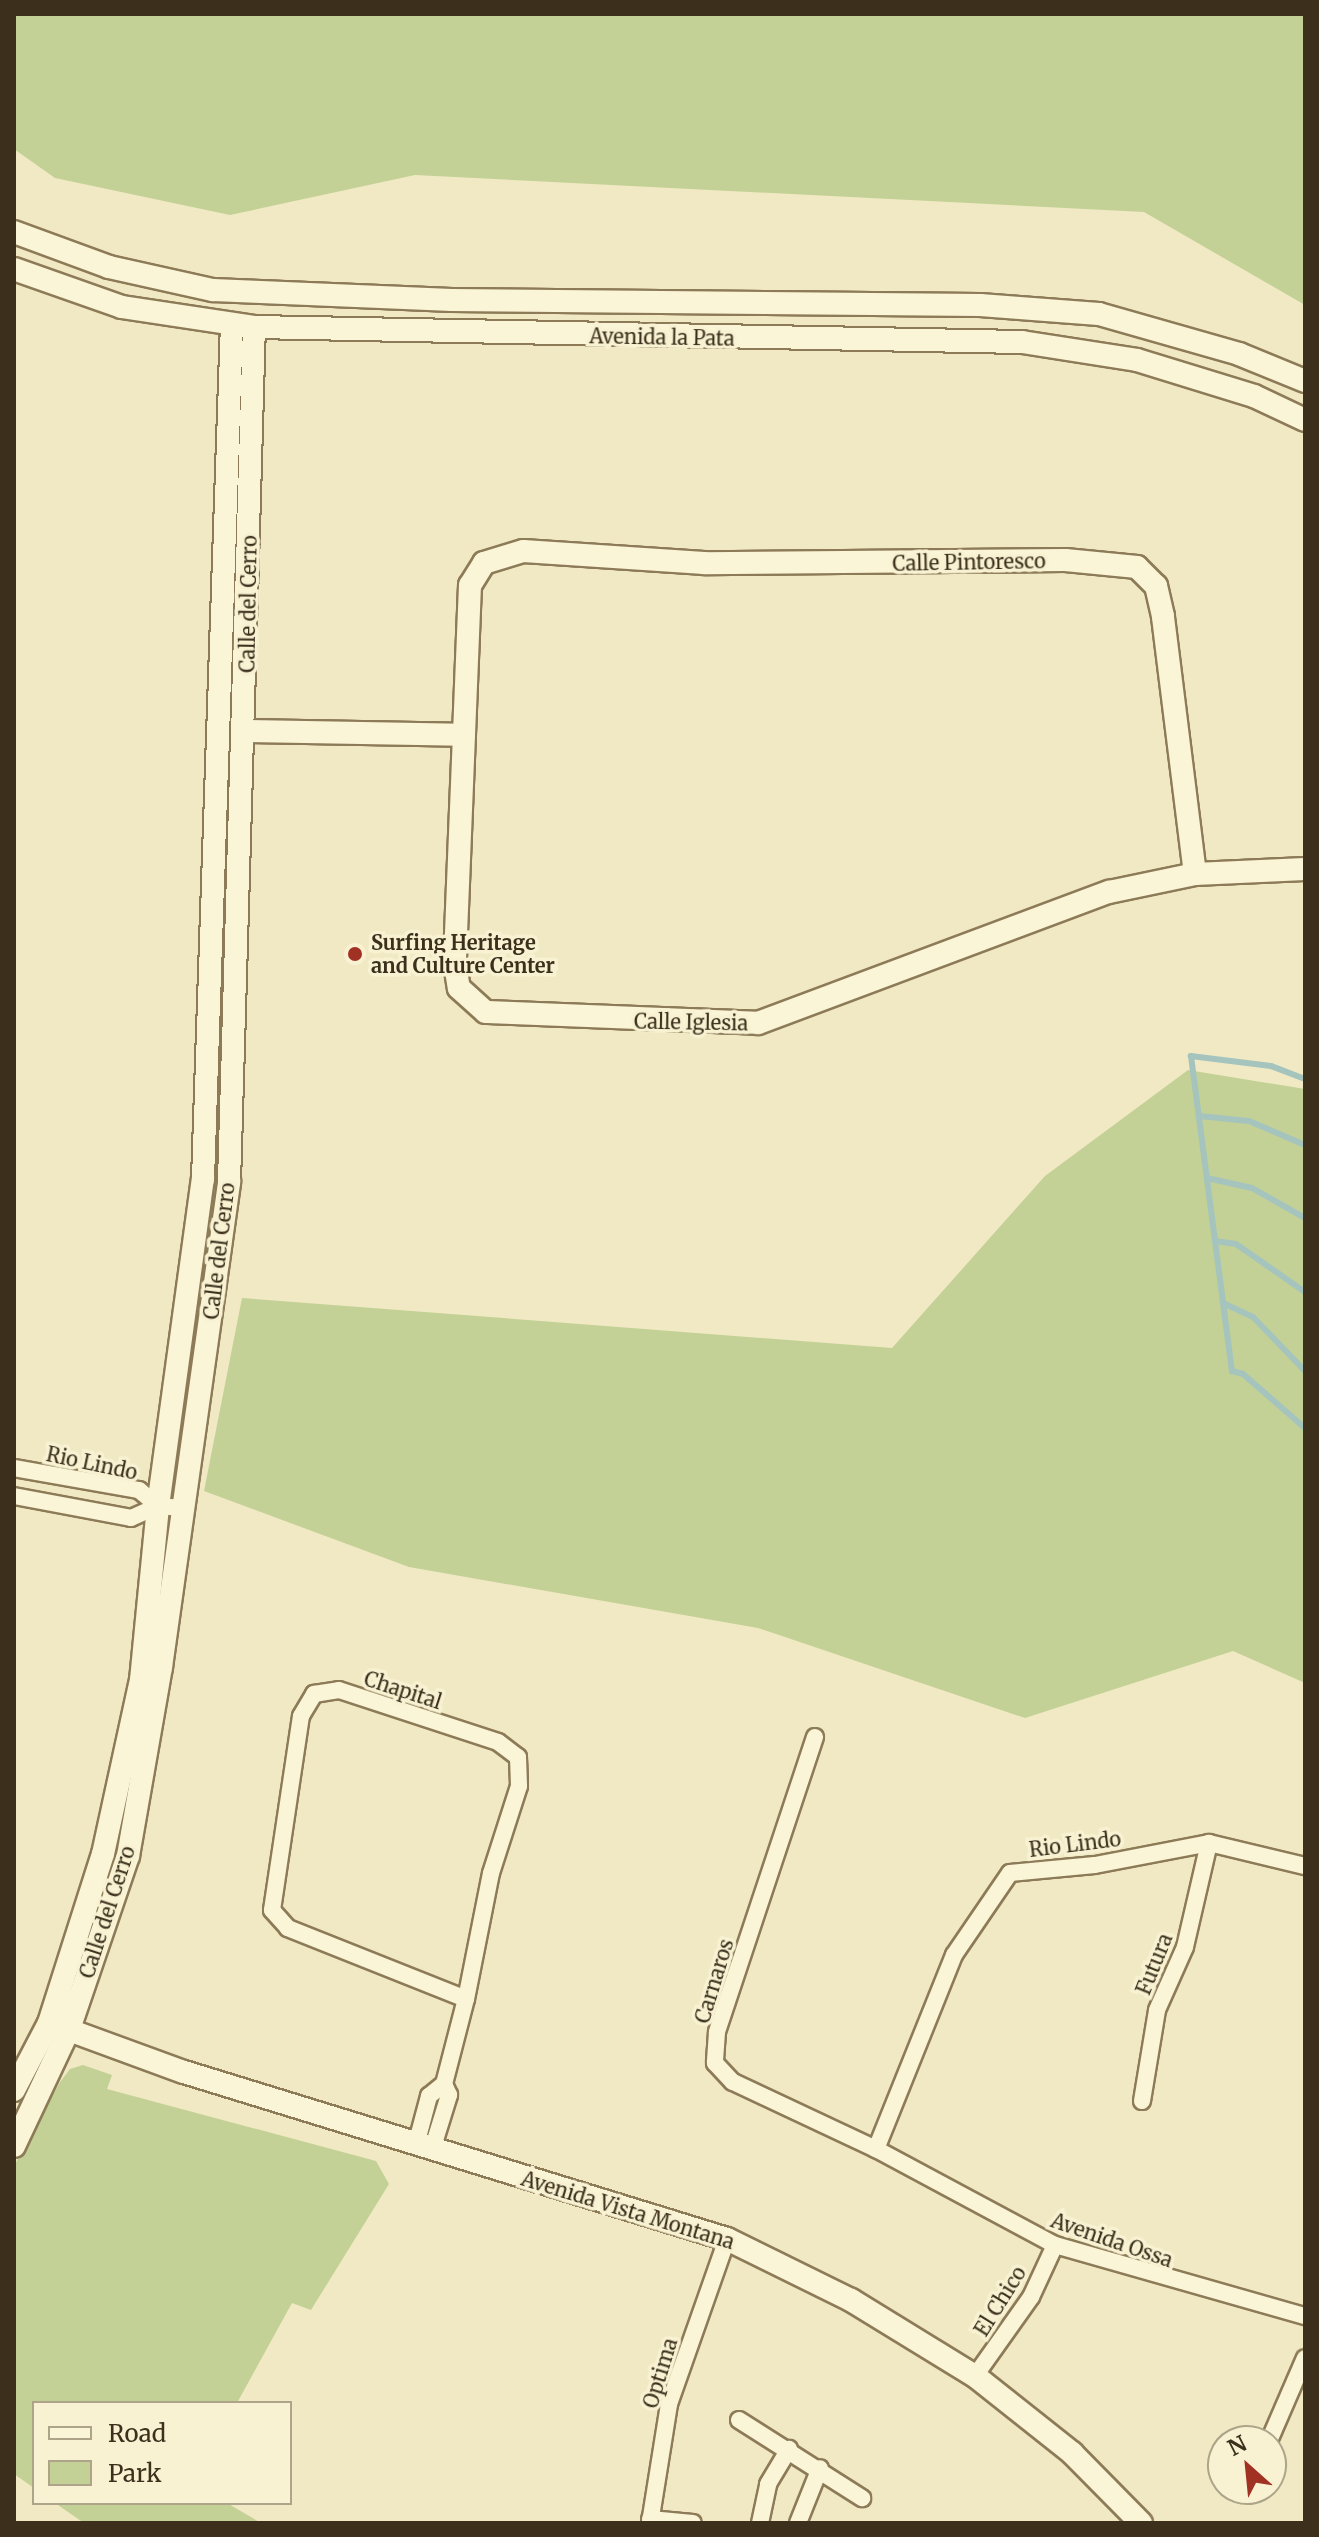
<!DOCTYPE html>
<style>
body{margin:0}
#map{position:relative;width:1319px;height:2537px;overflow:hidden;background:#f1e9c3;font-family:Merriweather,serif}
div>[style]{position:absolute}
.green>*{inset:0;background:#c3d196}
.stream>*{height:6px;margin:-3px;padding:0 3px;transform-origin:3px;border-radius:3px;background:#a5c4be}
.roads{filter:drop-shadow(2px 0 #8d7b58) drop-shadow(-2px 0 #8d7b58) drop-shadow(0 2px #8d7b58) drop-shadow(0 -2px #8d7b58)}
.street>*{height:16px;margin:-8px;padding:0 8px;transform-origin:8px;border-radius:8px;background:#fbf5d7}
.secondary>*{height:22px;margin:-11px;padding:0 11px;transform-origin:11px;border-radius:11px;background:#fbf5d7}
.dots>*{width:22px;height:22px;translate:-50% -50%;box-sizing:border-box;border:4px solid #f8f2d3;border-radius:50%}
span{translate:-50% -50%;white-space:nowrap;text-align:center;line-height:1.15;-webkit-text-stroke:7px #f8f2d3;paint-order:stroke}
.street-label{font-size:20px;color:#3c301d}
.poi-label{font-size:20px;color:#3c301d;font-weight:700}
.left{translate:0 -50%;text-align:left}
.frame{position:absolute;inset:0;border:16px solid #3c301d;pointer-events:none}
.legend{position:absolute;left:32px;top:2401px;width:260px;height:104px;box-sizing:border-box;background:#f8f2d3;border:2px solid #ada48a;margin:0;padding:10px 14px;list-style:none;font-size:24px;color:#3c301d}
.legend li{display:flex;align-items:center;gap:16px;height:40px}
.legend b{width:40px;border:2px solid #ada48a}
.north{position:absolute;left:1207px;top:2425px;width:80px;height:80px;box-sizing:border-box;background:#f8f2d3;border:2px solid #ada48a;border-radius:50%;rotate:333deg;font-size:22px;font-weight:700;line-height:32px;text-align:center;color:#3c301d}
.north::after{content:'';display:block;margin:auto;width:28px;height:36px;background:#a13123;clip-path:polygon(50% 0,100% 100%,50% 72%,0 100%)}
</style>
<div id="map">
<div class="green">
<div style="clip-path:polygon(14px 14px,1305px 14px,1305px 305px,1144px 212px,415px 175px,230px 215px,55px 178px,14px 149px)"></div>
<div style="clip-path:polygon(1188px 1070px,1305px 1089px,1305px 1683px,1233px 1651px,1025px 1718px,758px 1628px,409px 1567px,204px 1491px,242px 1298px,892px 1348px,1045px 1176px)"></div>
<div style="clip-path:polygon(83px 2065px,112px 2075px,107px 2089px,376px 2161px,389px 2184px,311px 2310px,292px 2303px,237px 2403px,34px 2403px,34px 2488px,14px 2474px,14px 2166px,60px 2082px,70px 2069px)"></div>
<div style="clip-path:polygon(55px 2503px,227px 2503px,261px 2523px,84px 2523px)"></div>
</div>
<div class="stream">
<div style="left:1305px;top:1079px;width:36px;rotate:-159deg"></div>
<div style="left:1271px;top:1066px;width:81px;rotate:-172.9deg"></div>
<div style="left:1191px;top:1056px;width:318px;rotate:82.6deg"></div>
<div style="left:1232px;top:1371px;width:11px;rotate:15deg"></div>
<div style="left:1243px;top:1374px;width:82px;rotate:41.1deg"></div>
<div style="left:1199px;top:1116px;width:50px;rotate:5.7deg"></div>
<div style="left:1249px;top:1121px;width:61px;rotate:23.2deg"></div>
<div style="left:1207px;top:1178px;width:46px;rotate:12.5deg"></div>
<div style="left:1252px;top:1188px;width:61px;rotate:29.5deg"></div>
<div style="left:1215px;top:1241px;width:21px;rotate:8deg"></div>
<div style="left:1236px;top:1244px;width:84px;rotate:34.8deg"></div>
<div style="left:1223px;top:1303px;width:33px;rotate:25deg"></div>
<div style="left:1253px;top:1317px;width:75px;rotate:46.1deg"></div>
</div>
<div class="roads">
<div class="street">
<div style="left:14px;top:1468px;width:127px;rotate:10deg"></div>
<div style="left:139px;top:1490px;width:25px;rotate:40deg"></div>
<div style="left:14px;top:1496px;width:119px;rotate:10.6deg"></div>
<div style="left:131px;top:1518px;width:30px;rotate:-24deg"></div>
<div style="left:158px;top:1506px;width:24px;rotate:5deg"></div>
<div style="left:339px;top:1690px;width:167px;rotate:18.1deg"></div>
<div style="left:498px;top:1742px;width:25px;rotate:37deg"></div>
<div style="left:518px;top:1757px;width:29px;rotate:88deg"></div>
<div style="left:519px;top:1786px;width:91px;rotate:107.8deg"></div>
<div style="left:491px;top:1873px;width:128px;rotate:101.2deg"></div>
<div style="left:466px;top:1999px;width:192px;rotate:-158.3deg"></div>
<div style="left:288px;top:1928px;width:24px;rotate:-132deg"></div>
<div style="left:272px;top:1910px;width:196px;rotate:-81.5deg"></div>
<div style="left:301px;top:1716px;width:26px;rotate:-59deg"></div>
<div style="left:314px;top:1694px;width:25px;rotate:-9deg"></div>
<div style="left:815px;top:1737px;width:311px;rotate:108.4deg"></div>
<div style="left:717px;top:2032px;width:31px;rotate:94deg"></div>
<div style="left:715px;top:2063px;width:26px;rotate:47deg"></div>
<div style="left:733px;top:2082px;width:158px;rotate:25.1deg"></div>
<div style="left:876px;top:2149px;width:203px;rotate:28.2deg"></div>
<div style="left:1055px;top:2245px;width:260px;rotate:15.9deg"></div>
<div style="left:1142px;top:2101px;width:92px;rotate:-80.6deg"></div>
<div style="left:1157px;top:2010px;width:69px;rotate:-66deg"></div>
<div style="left:1185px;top:1947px;width:107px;rotate:-77deg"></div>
<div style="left:416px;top:2145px;width:51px;rotate:-75.1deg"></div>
<div style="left:429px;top:2096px;width:19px;rotate:-39deg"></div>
<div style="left:876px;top:2149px;width:209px;rotate:-68.1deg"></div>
<div style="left:954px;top:1955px;width:99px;rotate:-55.7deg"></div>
<div style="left:1010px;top:1873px;width:85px;rotate:-5.4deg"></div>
<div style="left:1095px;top:1865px;width:116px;rotate:-10.9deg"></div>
<div style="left:1209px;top:1843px;width:99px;rotate:13.5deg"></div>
<div style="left:432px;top:2150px;width:58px;rotate:-72.8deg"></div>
<div style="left:449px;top:2095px;width:12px;rotate:-114deg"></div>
<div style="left:444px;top:2084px;width:88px;rotate:-75.5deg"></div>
<div style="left:975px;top:2376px;width:97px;rotate:-54.7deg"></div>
<div style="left:1031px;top:2297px;width:57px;rotate:-65.2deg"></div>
<div style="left:739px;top:2420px;width:146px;rotate:32.4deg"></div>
<div style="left:1269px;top:2441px;width:90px;rotate:-66.6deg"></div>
<div style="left:650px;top:2519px;width:43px;rotate:5.3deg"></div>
<div style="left:650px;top:2523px;width:121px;rotate:-80.9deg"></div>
<div style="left:669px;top:2404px;width:175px;rotate:-70.6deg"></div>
<div style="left:760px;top:2523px;width:40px;rotate:-78deg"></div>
<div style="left:768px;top:2484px;width:41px;rotate:-59deg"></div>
<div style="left:798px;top:2523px;width:59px;rotate:-68.2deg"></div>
</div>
<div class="secondary">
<div style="left:14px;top:232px;width:101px;rotate:20.2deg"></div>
<div style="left:109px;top:267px;width:107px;rotate:12.5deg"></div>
<div style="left:213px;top:290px;width:239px;rotate:2.4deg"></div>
<div style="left:452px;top:300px;width:528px;rotate:0.54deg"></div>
<div style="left:980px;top:305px;width:119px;rotate:4.3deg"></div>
<div style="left:1099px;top:314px;width:146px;rotate:15.9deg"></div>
<div style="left:1239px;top:354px;width:71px;rotate:22.2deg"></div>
<div style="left:14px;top:269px;width:114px;rotate:19.4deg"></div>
<div style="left:122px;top:307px;width:134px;rotate:8.6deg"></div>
<div style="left:254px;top:327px;width:768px;rotate:1.12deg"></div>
<div style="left:1022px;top:342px;width:116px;rotate:8.9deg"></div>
<div style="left:1137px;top:360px;width:122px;rotate:17.1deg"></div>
<div style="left:1254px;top:396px;width:56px;rotate:25.2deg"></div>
<div style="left:245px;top:731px;width:219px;rotate:1deg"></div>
<div style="left:1195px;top:874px;width:260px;rotate:-97.1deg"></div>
<div style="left:1163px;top:616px;width:31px;rotate:-103deg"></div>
<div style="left:1156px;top:586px;width:27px;rotate:-135deg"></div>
<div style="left:1137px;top:567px;width:72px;rotate:-174.4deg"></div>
<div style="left:1065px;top:560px;width:361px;rotate:179.5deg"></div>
<div style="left:704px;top:563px;width:181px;rotate:-176.2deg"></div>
<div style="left:523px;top:551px;width:41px;rotate:162.9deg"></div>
<div style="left:484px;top:563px;width:26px;rotate:122deg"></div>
<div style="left:470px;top:585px;width:379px;rotate:92.3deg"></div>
<div style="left:455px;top:964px;width:24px;rotate:81deg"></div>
<div style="left:459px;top:988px;width:36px;rotate:42deg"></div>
<div style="left:486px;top:1012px;width:272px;rotate:2.3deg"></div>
<div style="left:758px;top:1023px;width:375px;rotate:-20.5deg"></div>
<div style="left:1109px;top:892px;width:88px;rotate:-11.8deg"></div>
<div style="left:1195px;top:874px;width:110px;rotate:-2.6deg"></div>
<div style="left:58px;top:2026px;width:134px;rotate:20.1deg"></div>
<div style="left:184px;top:2072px;width:568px;rotate:17.1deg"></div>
<div style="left:727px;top:2239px;width:138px;rotate:26.2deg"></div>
<div style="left:851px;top:2300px;width:145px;rotate:31.5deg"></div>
<div style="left:975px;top:2376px;width:124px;rotate:38.4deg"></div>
<div style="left:1072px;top:2453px;width:98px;rotate:45.4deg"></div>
<div style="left:14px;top:2090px;width:76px;rotate:-62.4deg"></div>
<div style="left:49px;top:2023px;width:177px;rotate:-72.3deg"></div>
<div style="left:103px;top:1854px;width:178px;rotate:-77.7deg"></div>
<div style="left:141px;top:1680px;width:175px;rotate:-84.4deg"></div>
<div style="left:158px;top:1506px;width:330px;rotate:-82.2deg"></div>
<div style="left:203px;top:1179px;width:855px;rotate:-88.06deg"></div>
<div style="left:14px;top:2146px;width:129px;rotate:-64.8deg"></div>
<div style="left:69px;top:2029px;width:183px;rotate:-71.2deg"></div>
<div style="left:128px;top:1856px;width:192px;rotate:-80.1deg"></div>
<div style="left:161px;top:1667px;width:490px;rotate:-82deg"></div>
<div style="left:229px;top:1182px;width:855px;rotate:-88.33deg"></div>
</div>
</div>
<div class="dots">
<div style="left:355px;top:954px;background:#a13123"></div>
</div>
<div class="street-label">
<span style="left:662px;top:337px;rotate:1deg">Avenida la Pata</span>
<span style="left:969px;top:562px;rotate:-1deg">Calle Pintoresco</span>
<span style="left:248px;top:604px;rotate:-89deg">Calle del Cerro</span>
<span style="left:691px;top:1022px;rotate:1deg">Calle Iglesia</span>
<span style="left:219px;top:1251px;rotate:-83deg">Calle del Cerro</span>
<span style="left:92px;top:1463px;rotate:12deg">Rio Lindo</span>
<span style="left:403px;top:1690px;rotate:18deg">Chapital</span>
<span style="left:1075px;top:1844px;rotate:-7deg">Rio Lindo</span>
<span style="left:107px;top:1912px;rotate:-72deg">Calle del Cerro</span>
<span style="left:1154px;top:1964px;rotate:-68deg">Futura</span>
<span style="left:714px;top:1981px;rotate:-73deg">Carnaros</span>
<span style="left:628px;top:2210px;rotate:17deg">Avenida Vista Montana</span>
<span style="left:1112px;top:2240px;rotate:19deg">Avenida Ossa</span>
<span style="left:1000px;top:2301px;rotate:-58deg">El Chico</span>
<span style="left:660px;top:2373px;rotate:-73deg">Optima</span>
</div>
<div class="poi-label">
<span class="left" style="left:371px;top:954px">Surfing Heritage<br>and Culture Center</span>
</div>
<div class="frame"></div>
<ul class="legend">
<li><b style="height:10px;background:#fbf5d7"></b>Road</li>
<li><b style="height:22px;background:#c3d196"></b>Park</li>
</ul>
<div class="north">N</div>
</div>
